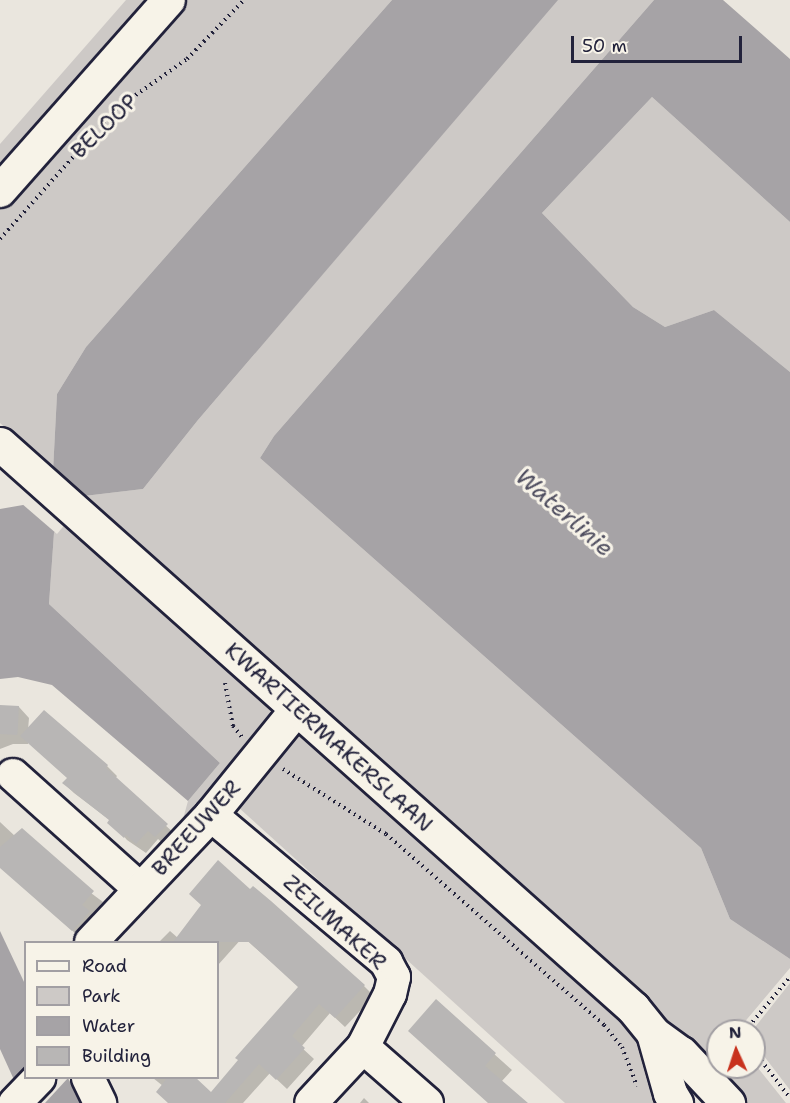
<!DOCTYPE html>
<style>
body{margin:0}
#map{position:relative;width:790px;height:1103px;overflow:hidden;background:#eae6de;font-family:"Shantell Sans",sans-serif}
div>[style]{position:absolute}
.green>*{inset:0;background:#cdc9c6}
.water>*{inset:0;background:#a6a3a6}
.pier>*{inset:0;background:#eae6de}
.shadow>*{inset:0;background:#0003}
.building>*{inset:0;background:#b8b6b5;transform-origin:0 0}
.path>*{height:4px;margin-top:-2px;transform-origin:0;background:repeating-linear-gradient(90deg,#22223b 0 1.5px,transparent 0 6px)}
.roads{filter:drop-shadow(2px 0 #22223b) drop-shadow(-2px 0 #22223b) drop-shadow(0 2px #22223b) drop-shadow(0 -2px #22223b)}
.minor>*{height:32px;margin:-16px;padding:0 16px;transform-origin:16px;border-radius:16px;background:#f7f3e8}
.major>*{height:33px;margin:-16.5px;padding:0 16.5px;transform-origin:16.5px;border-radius:16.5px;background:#f7f3e8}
span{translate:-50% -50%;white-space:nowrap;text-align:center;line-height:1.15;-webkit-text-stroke:6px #f7f3e8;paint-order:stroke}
.street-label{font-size:22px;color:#22223b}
.water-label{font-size:24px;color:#504f60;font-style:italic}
.legend{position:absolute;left:24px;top:941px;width:195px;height:138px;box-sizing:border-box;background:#f7f3e8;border:2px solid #a29fa3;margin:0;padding:8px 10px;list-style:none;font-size:18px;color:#22223b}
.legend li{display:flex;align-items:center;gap:12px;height:30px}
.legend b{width:30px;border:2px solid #a29fa3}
.north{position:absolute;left:706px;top:1019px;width:60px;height:60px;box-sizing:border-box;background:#f7f3e8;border:2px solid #a29fa3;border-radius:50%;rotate:357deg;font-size:16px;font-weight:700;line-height:24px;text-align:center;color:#22223b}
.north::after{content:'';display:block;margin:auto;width:21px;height:27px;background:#c8321e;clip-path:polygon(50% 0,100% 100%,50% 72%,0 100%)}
.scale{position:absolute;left:571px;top:36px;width:171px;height:27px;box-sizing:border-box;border:3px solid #22223b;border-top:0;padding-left:8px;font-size:18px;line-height:21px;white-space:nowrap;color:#22223b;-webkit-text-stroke:4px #f7f3e8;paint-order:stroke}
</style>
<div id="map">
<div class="green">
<div style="clip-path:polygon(126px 0,154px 0,0 175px,0 144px)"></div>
<div style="clip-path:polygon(182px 0,392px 0,86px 347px,57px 394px,53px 471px,0 423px,0 208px)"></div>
<div style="clip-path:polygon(557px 0,654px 0,274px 436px,260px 458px,701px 848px,730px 919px,790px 959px,790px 968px,737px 1031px,718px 1031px,718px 1067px,754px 1067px,754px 1063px,786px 1103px,739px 1103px,567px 931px,323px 708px,162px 570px,84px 496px,143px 489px,198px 420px)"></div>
<div style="clip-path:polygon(652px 97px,790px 222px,790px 372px,714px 310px,665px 327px,633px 307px,542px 213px)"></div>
<div style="clip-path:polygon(65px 520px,269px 700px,271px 721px,207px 803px,183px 819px,188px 801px,220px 763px,49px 604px,54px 533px)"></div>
<div style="clip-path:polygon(297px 729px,623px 1018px,652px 1054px,668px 1103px,565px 1103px,238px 807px)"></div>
<div style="clip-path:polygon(790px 983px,790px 1090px,754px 1043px,754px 1031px,752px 1031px)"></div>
</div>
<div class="water">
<div style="clip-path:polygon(392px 0,558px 0,198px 420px,143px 489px,84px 496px,54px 533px,49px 604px,220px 763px,188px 801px,52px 685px,18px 677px,0 679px,0 509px,23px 505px,53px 471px,57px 394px,86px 347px)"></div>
<div style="clip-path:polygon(654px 0,723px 0,790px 59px,790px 222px,652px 97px,542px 213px,633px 307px,665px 327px,714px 310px,790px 372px,790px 959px,730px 919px,701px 848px,260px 458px,274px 436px)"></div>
<div style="clip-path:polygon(0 931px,25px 984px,25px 1071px,15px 1082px,0 1049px)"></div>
<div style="clip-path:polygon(68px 1078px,81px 1103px,45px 1103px)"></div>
</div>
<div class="pier">
<div style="clip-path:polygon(50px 470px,67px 522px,57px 534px,21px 503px)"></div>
</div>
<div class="shadow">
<div style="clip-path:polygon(0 706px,19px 707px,29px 718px,28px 730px,44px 712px,107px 766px,117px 776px,115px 779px,176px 835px,166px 846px,158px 839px,146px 853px,127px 840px,111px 821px,74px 793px,64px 783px,69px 779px,28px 742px,28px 744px,13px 744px,0 749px)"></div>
<div style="clip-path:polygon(0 822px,16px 837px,103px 902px,91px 915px,99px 922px,83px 940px,0 867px)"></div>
<div style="clip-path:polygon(203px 906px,364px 986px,374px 996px,345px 1027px,330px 1013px,301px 1047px,314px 1059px,287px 1089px,270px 1073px,243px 1103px,169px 1103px,163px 1086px,153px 1078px,192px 1078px,211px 1094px,300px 987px,243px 937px,218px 965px,218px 942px,159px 942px,170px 931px,178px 938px)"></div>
<div style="clip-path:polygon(436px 1002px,512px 1070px,501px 1082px,526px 1103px,489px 1103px,410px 1031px)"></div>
<div style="clip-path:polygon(364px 1098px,369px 1103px,360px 1103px)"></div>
</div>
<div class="building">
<div style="left:0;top:705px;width:19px;height:29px;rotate:3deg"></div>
<div style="clip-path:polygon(44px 710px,108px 765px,106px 768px,168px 824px,155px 837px,148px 831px,136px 844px,126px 835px,124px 838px,107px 823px,109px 820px,62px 783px,67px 778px,20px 736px)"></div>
<div style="clip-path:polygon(22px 828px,94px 891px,82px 905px,90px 911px,72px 931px,0 868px,0 847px)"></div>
<div style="clip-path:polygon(218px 860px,250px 889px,253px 886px,271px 901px,365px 985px,335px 1018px,319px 1004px,292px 1036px,305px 1048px,276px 1080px,259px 1064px,225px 1103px,168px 1103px,156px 1092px,168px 1077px,195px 1077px,211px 1092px,238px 1060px,235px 1058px,298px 987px,249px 942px,173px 942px,201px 905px,189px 894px)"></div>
<div style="clip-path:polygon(436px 999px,496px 1053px,485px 1066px,528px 1103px,488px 1103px,408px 1031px)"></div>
</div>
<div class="path">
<div style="left:0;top:239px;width:174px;rotate:-48.3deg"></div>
<div style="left:116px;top:109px;width:87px;rotate:-35.2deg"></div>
<div style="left:187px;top:59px;width:82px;rotate:-46deg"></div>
<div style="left:225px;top:683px;width:44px;rotate:79.5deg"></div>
<div style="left:233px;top:726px;width:14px;rotate:51deg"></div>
<div style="left:283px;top:769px;width:122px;rotate:32.3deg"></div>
<div style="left:386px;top:834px;width:290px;rotate:41.2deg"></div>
<div style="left:604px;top:1025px;width:28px;rotate:51deg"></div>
<div style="left:622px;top:1047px;width:42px;rotate:69deg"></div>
<div style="left:745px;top:1031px;width:70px;rotate:-50.2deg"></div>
<div style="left:754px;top:1051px;width:59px;rotate:52.5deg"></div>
</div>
<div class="roads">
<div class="minor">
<div style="left:0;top:191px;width:255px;rotate:-48.5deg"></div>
<div style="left:13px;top:775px;width:171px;rotate:41.9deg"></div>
<div style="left:211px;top:815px;width:229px;rotate:40deg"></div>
<div style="left:386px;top:962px;width:17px;rotate:62deg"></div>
<div style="left:394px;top:977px;width:17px;rotate:103deg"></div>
<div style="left:390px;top:994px;width:59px;rotate:117deg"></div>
<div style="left:363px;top:1047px;width:76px;rotate:132.9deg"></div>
<div style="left:91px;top:942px;width:175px;rotate:-46.6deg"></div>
<div style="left:211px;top:815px;width:136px;rotate:-50.9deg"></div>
<div style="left:363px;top:1047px;width:85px;rotate:41.2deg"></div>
<div style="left:88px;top:1078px;width:28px;rotate:64deg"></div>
<div style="left:15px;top:1103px;width:35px;rotate:-46deg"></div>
</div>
<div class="major">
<div style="left:0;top:444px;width:848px;rotate:41.7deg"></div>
<div style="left:633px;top:1008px;width:32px;rotate:51deg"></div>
<div style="left:653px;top:1033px;width:34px;rotate:36deg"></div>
<div style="left:681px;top:1053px;width:69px;rotate:46.8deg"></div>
<div style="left:653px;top:1033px;width:62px;rotate:74.2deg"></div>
<div style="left:670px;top:1093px;width:12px;rotate:59deg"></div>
</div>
</div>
<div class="street-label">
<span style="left:104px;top:126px;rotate:-44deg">BELOOP</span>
<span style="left:329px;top:737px;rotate:42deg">KWARTIERMAKERSLAAN</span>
<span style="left:196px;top:828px;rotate:-48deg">BREEUWER</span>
<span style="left:335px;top:922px;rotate:42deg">ZEILMAKER</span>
</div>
<div class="water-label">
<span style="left:564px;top:513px;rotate:41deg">Waterlinie</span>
</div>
<ul class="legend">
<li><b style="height:8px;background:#f7f3e8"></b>Road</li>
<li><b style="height:16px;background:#cdc9c6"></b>Park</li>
<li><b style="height:16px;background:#a6a3a6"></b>Water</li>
<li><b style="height:16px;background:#b8b6b5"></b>Building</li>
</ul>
<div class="north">N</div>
<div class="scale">50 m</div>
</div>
